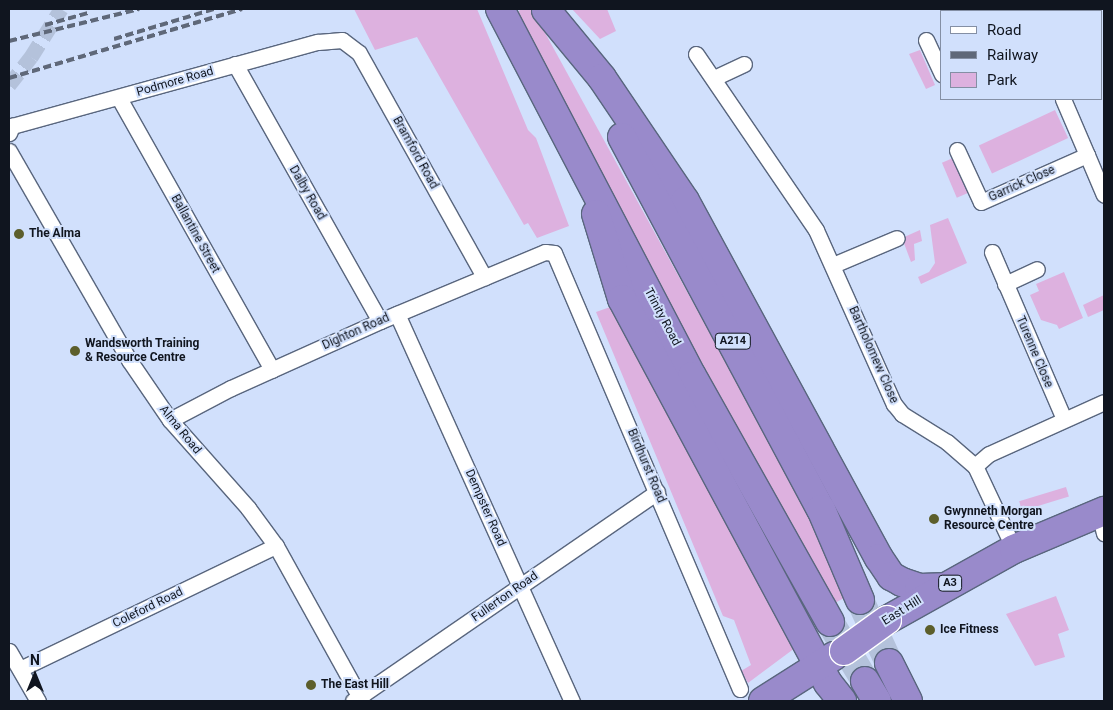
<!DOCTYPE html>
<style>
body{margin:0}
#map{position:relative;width:1113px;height:710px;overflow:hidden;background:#d1e0fc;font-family:Roboto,sans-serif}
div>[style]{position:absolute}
.green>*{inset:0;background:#ddb1df;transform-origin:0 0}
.street-tunnel>*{height:15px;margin-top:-7.5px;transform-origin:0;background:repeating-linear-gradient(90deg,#b4c2db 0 15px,transparent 0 23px)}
.highway-tunnel>*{height:28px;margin-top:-14px;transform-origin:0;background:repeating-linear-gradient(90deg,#b4c2db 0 28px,transparent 0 42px)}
.roads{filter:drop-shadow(1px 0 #59667e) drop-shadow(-1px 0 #59667e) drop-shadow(0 1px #59667e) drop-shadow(0 -1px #59667e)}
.street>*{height:15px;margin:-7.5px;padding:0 7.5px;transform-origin:7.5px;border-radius:7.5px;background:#fff}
.highway>*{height:28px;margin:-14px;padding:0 14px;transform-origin:14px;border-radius:14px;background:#998acb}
.rail>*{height:4px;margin-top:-2px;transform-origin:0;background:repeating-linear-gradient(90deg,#5f6879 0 8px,transparent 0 12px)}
.bridges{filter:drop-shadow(1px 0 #fff) drop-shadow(-1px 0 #fff) drop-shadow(0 1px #fff) drop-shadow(0 -1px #fff)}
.highway-bridge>*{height:28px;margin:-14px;padding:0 14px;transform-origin:14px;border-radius:14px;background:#998acb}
.dots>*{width:14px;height:14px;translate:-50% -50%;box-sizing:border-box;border:2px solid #d1e0fc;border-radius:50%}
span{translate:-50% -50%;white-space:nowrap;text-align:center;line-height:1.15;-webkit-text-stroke:4px #d1e0fc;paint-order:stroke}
.shield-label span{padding:1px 4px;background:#d1e0fc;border:1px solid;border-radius:4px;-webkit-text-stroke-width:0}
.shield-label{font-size:11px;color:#10151f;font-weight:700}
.street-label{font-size:12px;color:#10151f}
.poi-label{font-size:12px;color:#10151f;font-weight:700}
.left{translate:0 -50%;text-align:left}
.frame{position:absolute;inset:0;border:10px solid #10151f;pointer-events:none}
.legend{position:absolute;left:940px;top:10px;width:162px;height:90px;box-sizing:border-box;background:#d1e0fc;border:1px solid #848fa4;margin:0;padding:6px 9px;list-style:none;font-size:15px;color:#10151f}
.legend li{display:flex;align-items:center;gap:10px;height:25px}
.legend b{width:25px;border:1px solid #848fa4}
.north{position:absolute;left:10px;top:650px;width:50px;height:50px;-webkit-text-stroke:4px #d1e0fc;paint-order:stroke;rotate:0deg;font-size:14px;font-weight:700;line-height:20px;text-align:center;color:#10151f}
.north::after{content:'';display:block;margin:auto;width:18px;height:22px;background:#10151f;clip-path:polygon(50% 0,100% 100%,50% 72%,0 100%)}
</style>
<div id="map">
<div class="green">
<div style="clip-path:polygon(354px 9px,477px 9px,528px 130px,536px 138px,569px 226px,537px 238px,528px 223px,524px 225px,417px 37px,375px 50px)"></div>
<div style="clip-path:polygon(520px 9px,532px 9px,814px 523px,846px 597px,833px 604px,771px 499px,516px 18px)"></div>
<div style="clip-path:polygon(572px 9px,607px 9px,616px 31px,620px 29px,600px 39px)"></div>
<div style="clip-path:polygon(920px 50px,935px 85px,926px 89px,909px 54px)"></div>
<div style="left:1055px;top:110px;width:31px;height:84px;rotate:65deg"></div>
<div style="left:953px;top:158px;width:38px;height:12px;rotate:67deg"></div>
<div style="clip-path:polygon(948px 218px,967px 263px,921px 284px,918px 277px,929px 272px,935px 263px,930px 225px)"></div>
<div style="clip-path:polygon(920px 230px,922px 241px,914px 244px,915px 260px,911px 262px,902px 238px)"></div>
<div style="clip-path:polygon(1064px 272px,1083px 318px,1059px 329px,1057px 325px,1041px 320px,1030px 295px,1039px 291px,1036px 284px)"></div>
<div style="clip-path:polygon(1104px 295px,1104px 310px,1088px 317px,1083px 305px)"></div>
<div style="clip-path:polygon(613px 306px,795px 648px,748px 683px,741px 671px,751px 665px,734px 620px,723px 616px,596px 312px)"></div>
<div style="left:1066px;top:487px;width:10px;height:49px;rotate:73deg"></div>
<div style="clip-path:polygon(1056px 596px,1069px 630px,1058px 634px,1065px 657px,1035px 666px,1006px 614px)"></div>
</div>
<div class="street-tunnel">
<div style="left:9px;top:85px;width:36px;rotate:-52deg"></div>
<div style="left:31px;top:57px;width:57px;rotate:-58deg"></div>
</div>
<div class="highway-tunnel">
<div style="left:860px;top:600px;width:69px;rotate:65.3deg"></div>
<div style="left:830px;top:622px;width:69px;rotate:59.3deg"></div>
</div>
<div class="roads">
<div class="street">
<div style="left:1023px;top:9px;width:2px;rotate:63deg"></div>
<div style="left:926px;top:40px;width:38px;rotate:65deg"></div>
<div style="left:696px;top:54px;width:213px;rotate:55.7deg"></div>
<div style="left:816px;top:230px;width:191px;rotate:65.9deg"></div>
<div style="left:894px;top:404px;width:13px;rotate:51deg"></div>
<div style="left:902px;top:414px;width:53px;rotate:31.9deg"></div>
<div style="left:947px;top:442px;width:37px;rotate:41deg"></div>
<div style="left:975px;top:466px;width:92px;rotate:64.8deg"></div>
<div style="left:235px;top:64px;width:295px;rotate:60.6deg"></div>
<div style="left:714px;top:78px;width:33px;rotate:-25deg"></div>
<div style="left:119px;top:98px;width:312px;rotate:60.6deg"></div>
<div style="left:9px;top:133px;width:8px;rotate:-67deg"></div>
<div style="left:12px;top:126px;width:317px;rotate:-15.4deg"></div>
<div style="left:318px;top:42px;width:24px;rotate:-5deg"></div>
<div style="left:342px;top:40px;width:21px;rotate:37deg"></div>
<div style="left:359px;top:53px;width:257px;rotate:60.8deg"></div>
<div style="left:957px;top:150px;width:57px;rotate:65.2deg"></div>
<div style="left:981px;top:202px;width:116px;rotate:-23.9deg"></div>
<div style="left:1087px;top:155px;width:61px;rotate:-113.2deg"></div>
<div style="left:9px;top:151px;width:241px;rotate:60.1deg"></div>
<div style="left:129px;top:360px;width:73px;rotate:55.7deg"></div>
<div style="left:170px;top:420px;width:118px;rotate:48.4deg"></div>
<div style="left:248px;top:508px;width:47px;rotate:53.6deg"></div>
<div style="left:276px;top:546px;width:177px;rotate:61deg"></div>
<div style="left:1087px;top:155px;width:43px;rotate:67deg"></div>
<div style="left:992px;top:252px;width:182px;rotate:66.7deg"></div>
<div style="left:833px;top:265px;width:69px;rotate:-22.9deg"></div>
<div style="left:1005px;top:284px;width:35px;rotate:-25deg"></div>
<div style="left:397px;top:314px;width:425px;rotate:65.7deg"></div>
<div style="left:170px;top:420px;width:69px;rotate:-27.7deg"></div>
<div style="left:231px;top:388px;width:163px;rotate:-24.2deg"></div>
<div style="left:380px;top:321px;width:179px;rotate:-22.7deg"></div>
<div style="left:545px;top:252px;width:9px;rotate:6deg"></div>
<div style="left:554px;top:253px;width:474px;rotate:66.9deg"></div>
<div style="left:975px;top:466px;width:18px;rotate:-41deg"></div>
<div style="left:989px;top:454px;width:126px;rotate:-24.3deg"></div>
<div style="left:1099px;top:513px;width:21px;rotate:76deg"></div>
<div style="left:9px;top:651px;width:58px;rotate:59.9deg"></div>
<div style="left:20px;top:669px;width:284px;rotate:-25.7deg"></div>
<div style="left:353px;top:701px;width:369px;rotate:-34.5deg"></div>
</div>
<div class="highway">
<div style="left:500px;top:9px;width:414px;rotate:62.4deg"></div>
<div style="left:692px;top:376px;width:282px;rotate:60.7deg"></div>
<div style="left:546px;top:10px;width:88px;rotate:50.5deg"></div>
<div style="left:602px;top:78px;width:148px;rotate:56deg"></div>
<div style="left:685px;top:201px;width:406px;rotate:61.5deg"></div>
<div style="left:879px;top:558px;width:22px;rotate:56deg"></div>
<div style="left:891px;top:576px;width:13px;rotate:29deg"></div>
<div style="left:902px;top:582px;width:18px;rotate:19deg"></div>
<div style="left:919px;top:588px;width:24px;rotate:-2deg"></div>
<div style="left:622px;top:137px;width:422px;rotate:61.9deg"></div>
<div style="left:821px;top:509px;width:99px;rotate:66.8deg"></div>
<div style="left:596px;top:214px;width:89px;rotate:73deg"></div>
<div style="left:622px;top:299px;width:436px;rotate:61.8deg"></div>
<div style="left:828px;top:683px;width:23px;rotate:52deg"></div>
<div style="left:887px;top:620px;width:145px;rotate:-29.2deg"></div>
<div style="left:1014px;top:549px;width:98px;rotate:-22.9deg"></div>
<div style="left:889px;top:663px;width:42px;rotate:63.4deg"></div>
<div style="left:865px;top:681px;width:23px;rotate:59deg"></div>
<div style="left:763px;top:701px;width:84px;rotate:-32.4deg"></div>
</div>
</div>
<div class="rail">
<div style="left:45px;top:25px;width:45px;rotate:-15.6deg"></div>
<div style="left:114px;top:39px;width:104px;rotate:-16.7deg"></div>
<div style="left:9px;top:41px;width:134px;rotate:-13.8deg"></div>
<div style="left:9px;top:78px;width:243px;rotate:-16.5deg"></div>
</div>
<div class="bridges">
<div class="highway-bridge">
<div style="left:844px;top:651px;width:53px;rotate:-35.8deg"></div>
</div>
</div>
<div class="dots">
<div style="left:19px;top:234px;background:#5c5e2b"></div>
<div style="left:75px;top:351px;background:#5c5e2b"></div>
<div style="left:934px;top:519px;background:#5c5e2b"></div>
<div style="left:930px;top:630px;background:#5c5e2b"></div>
<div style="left:311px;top:685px;background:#5c5e2b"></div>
</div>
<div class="shield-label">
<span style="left:733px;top:341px">A214</span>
<span style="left:950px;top:583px">A3</span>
</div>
<div class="street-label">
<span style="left:175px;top:82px;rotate:-16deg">Podmore Road</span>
<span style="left:415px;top:153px;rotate:61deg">Bramford Road</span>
<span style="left:1022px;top:184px;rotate:-24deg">Garrick Close</span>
<span style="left:307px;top:193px;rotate:60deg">Dalby Road</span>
<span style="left:195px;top:234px;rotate:61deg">Ballantine Street</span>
<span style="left:662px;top:317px;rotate:62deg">Trinity Road</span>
<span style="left:356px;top:332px;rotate:-24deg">Dighton Road</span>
<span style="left:1034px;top:352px;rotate:67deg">Turenne Close</span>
<span style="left:873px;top:355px;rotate:66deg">Bartholomew Close</span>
<span style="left:180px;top:430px;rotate:51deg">Alma Road</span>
<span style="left:646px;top:466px;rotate:67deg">Birdhurst Road</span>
<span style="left:485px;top:508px;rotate:66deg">Dempster Road</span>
<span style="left:505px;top:597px;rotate:-35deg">Fullerton Road</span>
<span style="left:148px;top:608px;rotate:-26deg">Coleford Road</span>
<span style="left:902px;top:611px;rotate:-32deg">East Hill</span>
</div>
<div class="poi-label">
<span class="left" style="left:29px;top:234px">The Alma</span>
<span class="left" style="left:85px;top:351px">Wandsworth Training<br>&amp; Resource Centre</span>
<span class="left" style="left:944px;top:519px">Gwynneth Morgan<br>Resource Centre</span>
<span class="left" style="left:940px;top:630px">Ice Fitness</span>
<span class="left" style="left:321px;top:685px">The East Hill</span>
</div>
<div class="frame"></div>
<ul class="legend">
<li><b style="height:6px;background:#fff"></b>Road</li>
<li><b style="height:6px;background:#5f6879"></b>Railway</li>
<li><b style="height:14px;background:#ddb1df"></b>Park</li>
</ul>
<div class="north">N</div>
</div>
